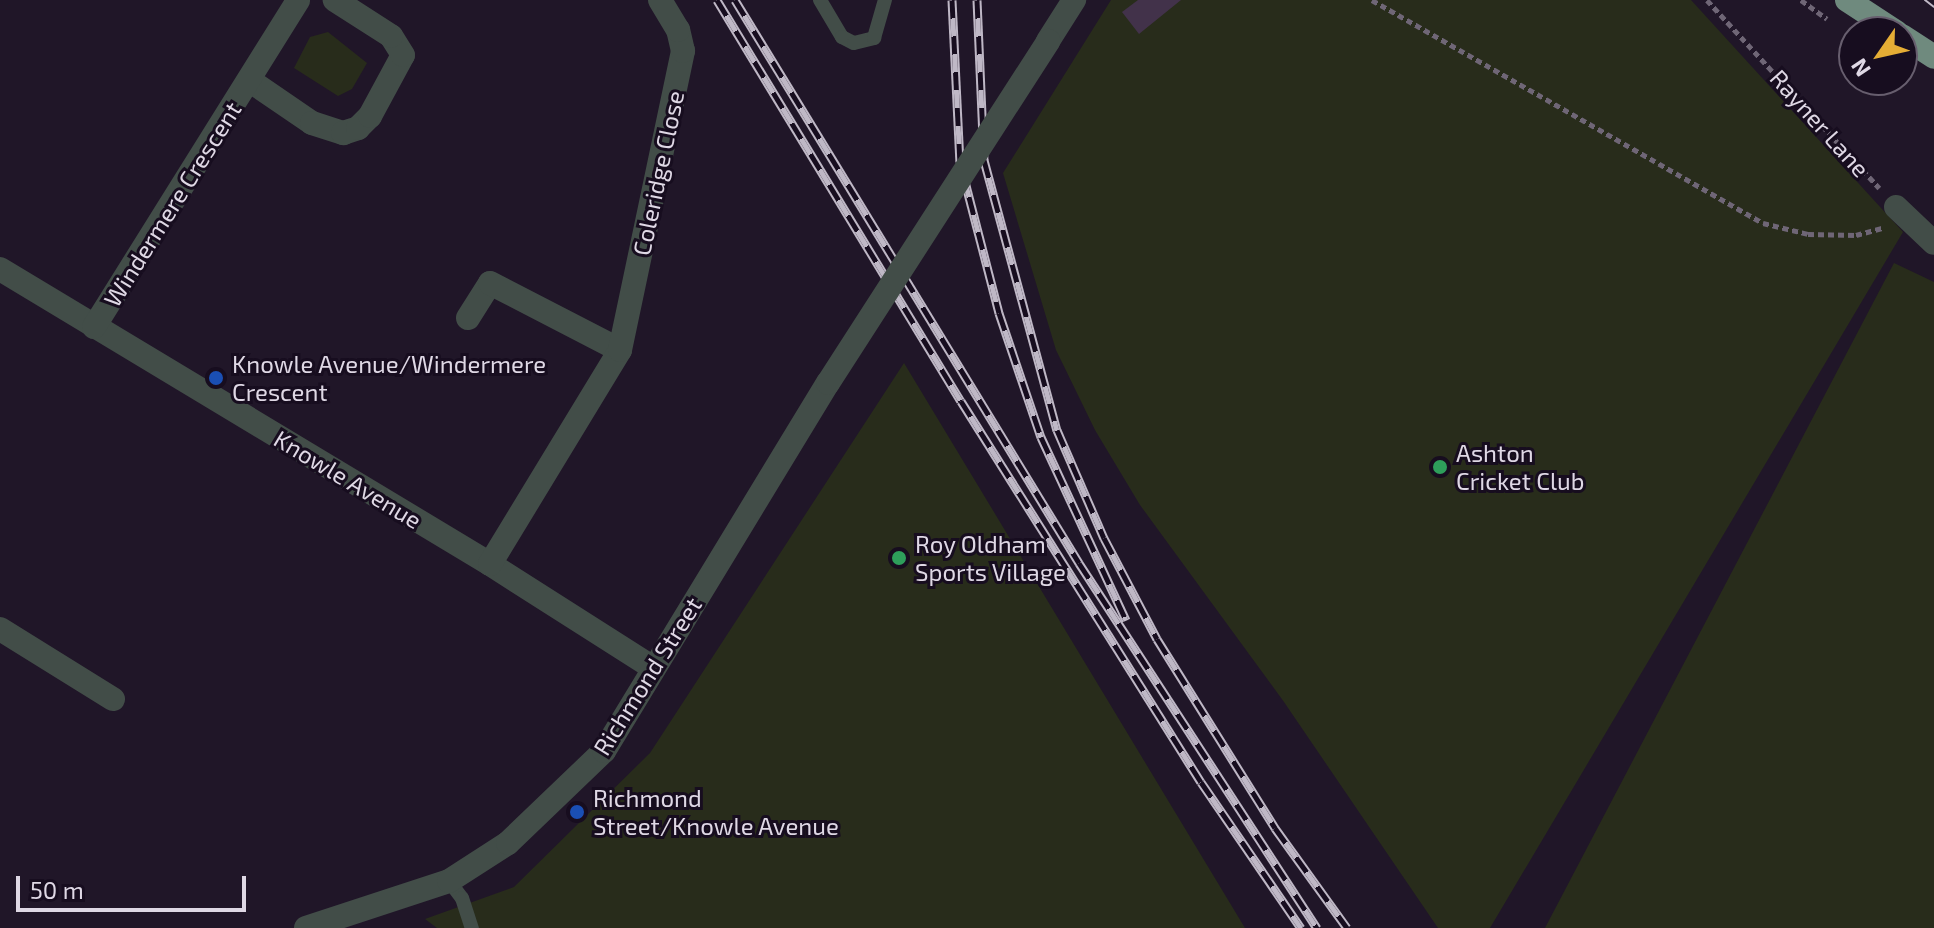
<!DOCTYPE html>
<style>
body{margin:0}
#map{position:relative;width:1934px;height:928px;overflow:hidden;background:#201628;font-family:"Exo 2",sans-serif}
div>[style]{position:absolute}
.green>*{inset:0;background:#282c1b}
.building>*{inset:0;background:#42324a}
.path>*{height:5px;margin-top:-2.5px;transform-origin:0;background:repeating-linear-gradient(90deg,#6f6676 0 6px,transparent 0 10px)}
.service>*{height:14px;margin:-7px;padding:0 7px;transform-origin:7px;border-radius:7px;background:#424d48}
.minor>*{height:24px;margin:-12px;padding:0 12px;transform-origin:12px;border-radius:12px;background:#424d48}
.trunk>*{height:24px;margin:-12px;padding:0 12px;transform-origin:12px;border-radius:12px;background:#6f8a7e}
.tram>*{height:2px;margin:-1px;padding:0 1px;transform-origin:1px;border-radius:1px;background:#bfb8c6}
.rail>*{height:9px;margin-top:-4.5px;transform-origin:0;background:repeating-linear-gradient(90deg,#170d1f 0 18px,#bfb8c6 0 36px);box-sizing:border-box;border-block:2px solid #bfb8c6}
.minor-bridge>*{height:24px;margin:-12px;padding:0 12px;transform-origin:12px;border-radius:12px;background:#424d48}
.dots>*{width:22px;height:22px;translate:-50% -50%;box-sizing:border-box;border:4px solid #170d1f;border-radius:50%}
span{translate:-50% -50%;white-space:nowrap;text-align:center;line-height:1.15;-webkit-text-stroke:6px #170d1f;paint-order:stroke}
.street-label{font-size:24px;color:#dfd8e5}
.poi-label{font-size:24px;color:#dfd8e5}
.left{translate:0 -50%;text-align:left}
.north{position:absolute;left:1838px;top:16px;width:80px;height:80px;box-sizing:border-box;background:#170d1f;border:2px solid #675e6e;border-radius:50%;rotate:236deg;font-size:22px;font-weight:700;line-height:32px;text-align:center;color:#dfd8e5}
.north::after{content:'';display:block;margin:auto;width:28px;height:36px;background:#e5ad35;clip-path:polygon(50% 0,100% 100%,50% 72%,0 100%)}
.scale{position:absolute;left:16px;top:876px;width:230px;height:36px;box-sizing:border-box;border:4px solid #dfd8e5;border-top:0;padding-left:10px;font-size:24px;line-height:28px;white-space:nowrap;color:#dfd8e5;-webkit-text-stroke:6px #170d1f;paint-order:stroke}
</style>
<div id="map">
<div class="green">
<div style="clip-path:polygon(1111px 0,1691px 0,1903px 232px,1490px 928px,1438px 928px,1284px 702px,1140px 505px,1095px 430px,1056px 350px,1003px 173px)"></div>
<div style="clip-path:polygon(328px 32px,367px 63px,352px 89px,338px 96px,294px 68px,310px 37px)"></div>
<div style="clip-path:polygon(1894px 263px,1934px 282px,1934px 928px,1545px 928px)"></div>
<div style="clip-path:polygon(904px 363px,1245px 928px,437px 928px,425px 919px,514px 887px,650px 753px)"></div>
</div>
<div class="building">
<div style="clip-path:polygon(1138px 0,1181px 0,1139px 34px,1122px 12px)"></div>
</div>
<div class="path">
<div style="left:1372px;top:0;width:450px;rotate:29.7deg"></div>
<div style="left:1763px;top:223px;width:46px;rotate:13.7deg"></div>
<div style="left:1808px;top:234px;width:48px;rotate:1.2deg"></div>
<div style="left:1856px;top:235px;width:27px;rotate:-15deg"></div>
<div style="left:1707px;top:0;width:255px;rotate:47.5deg"></div>
<div style="left:1801px;top:0;width:32px;rotate:36deg"></div>
</div>
<div class="service">
<div style="left:820px;top:0;width:43px;rotate:59.3deg"></div>
<div style="left:842px;top:37px;width:13px;rotate:27deg"></div>
<div style="left:854px;top:43px;width:21px;rotate:-14deg"></div>
<div style="left:874px;top:38px;width:40px;rotate:-74deg"></div>
<div style="left:449px;top:881px;width:21px;rotate:53deg"></div>
<div style="left:462px;top:898px;width:32px;rotate:72deg"></div>
</div>
<div class="minor">
<div style="left:1048px;top:41px;width:49px;rotate:-57.6deg"></div>
<div style="left:249px;top:80px;width:76px;rotate:34.3deg"></div>
<div style="left:312px;top:123px;width:33px;rotate:18deg"></div>
<div style="left:343px;top:133px;width:16px;rotate:-18deg"></div>
<div style="left:358px;top:128px;width:17px;rotate:-45deg"></div>
<div style="left:370px;top:116px;width:69px;rotate:-61.6deg"></div>
<div style="left:403px;top:55px;width:22px;rotate:-122deg"></div>
<div style="left:391px;top:36px;width:67px;rotate:-147.3deg"></div>
<div style="left:1896px;top:207px;width:52px;rotate:43.5deg"></div>
<div style="left:0;top:269px;width:572px;rotate:31.05deg"></div>
<div style="left:490px;top:564px;width:193px;rotate:32.5deg"></div>
<div style="left:468px;top:318px;width:41px;rotate:-57.8deg"></div>
<div style="left:490px;top:283px;width:146px;rotate:27.3deg"></div>
<div style="left:94px;top:327px;width:385px;rotate:-58deg"></div>
<div style="left:490px;top:564px;width:250px;rotate:-58.7deg"></div>
<div style="left:620px;top:350px;width:306px;rotate:-78.1deg"></div>
<div style="left:683px;top:51px;width:22px;rotate:-103deg"></div>
<div style="left:678px;top:30px;width:35px;rotate:-121deg"></div>
<div style="left:0;top:629px;width:133px;rotate:31.8deg"></div>
<div style="left:306px;top:928px;width:151px;rotate:-18.2deg"></div>
<div style="left:449px;top:881px;width:70px;rotate:-32.8deg"></div>
<div style="left:508px;top:843px;width:133px;rotate:-43.8deg"></div>
<div style="left:604px;top:751px;width:431px;rotate:-58.7deg"></div>
</div>
<div class="trunk">
<div style="left:1847px;top:0;width:59px;rotate:33.1deg"></div>
<div style="left:1902px;top:36px;width:38px;rotate:33deg"></div>
</div>
<div class="tram">
<div style="left:1925px;top:0;width:11px;rotate:38deg"></div>
</div>
<div class="rail">
<div style="left:717px;top:0;width:469px;rotate:58.7deg"></div>
<div style="left:961px;top:401px;width:450px;rotate:57.8deg"></div>
<div style="left:1201px;top:782px;width:177px;rotate:55.6deg"></div>
<div style="left:735px;top:0;width:660px;rotate:58.57deg"></div>
<div style="left:1079px;top:563px;width:436px;rotate:56.9deg"></div>
<div style="left:952px;top:0;width:162px;rotate:87.2deg"></div>
<div style="left:960px;top:162px;width:156px;rotate:75.5deg"></div>
<div style="left:999px;top:313px;width:131px;rotate:71.3deg"></div>
<div style="left:1041px;top:437px;width:202px;rotate:65.1deg"></div>
<div style="left:977px;top:0;width:160px;rotate:87.5deg"></div>
<div style="left:984px;top:160px;width:280px;rotate:74.9deg"></div>
<div style="left:1057px;top:430px;width:118px;rotate:66.5deg"></div>
<div style="left:1104px;top:538px;width:114px;rotate:62.3deg"></div>
<div style="left:1157px;top:639px;width:223px;rotate:58deg"></div>
<div style="left:1275px;top:828px;width:123px;rotate:54.2deg"></div>
</div>
<div class="minor-bridge">
<div style="left:828px;top:383px;width:407px;rotate:-57.2deg"></div>
</div>
<div class="dots">
<div style="left:216px;top:378px;background:#1a4fb4"></div>
<div style="left:1440px;top:467px;background:#2e9e5b"></div>
<div style="left:899px;top:558px;background:#2e9e5b"></div>
<div style="left:577px;top:812px;background:#1a4fb4"></div>
</div>
<div class="street-label">
<span style="left:1820px;top:123px;rotate:48deg">Rayner Lane</span>
<span style="left:658px;top:173px;rotate:-78deg">Coleridge Close</span>
<span style="left:172px;top:204px;rotate:-58deg">Windermere Crescent</span>
<span style="left:348px;top:479px;rotate:31deg">Knowle Avenue</span>
<span style="left:647px;top:676px;rotate:-58deg">Richmond Street</span>
</div>
<div class="poi-label">
<span class="left" style="left:232px;top:378px">Knowle Avenue/Windermere<br>Crescent</span>
<span class="left" style="left:1456px;top:467px">Ashton<br>Cricket Club</span>
<span class="left" style="left:915px;top:558px">Roy Oldham<br>Sports Village</span>
<span class="left" style="left:593px;top:812px">Richmond<br>Street/Knowle Avenue</span>
</div>
<div class="north">N</div>
<div class="scale">50 m</div>
</div>
